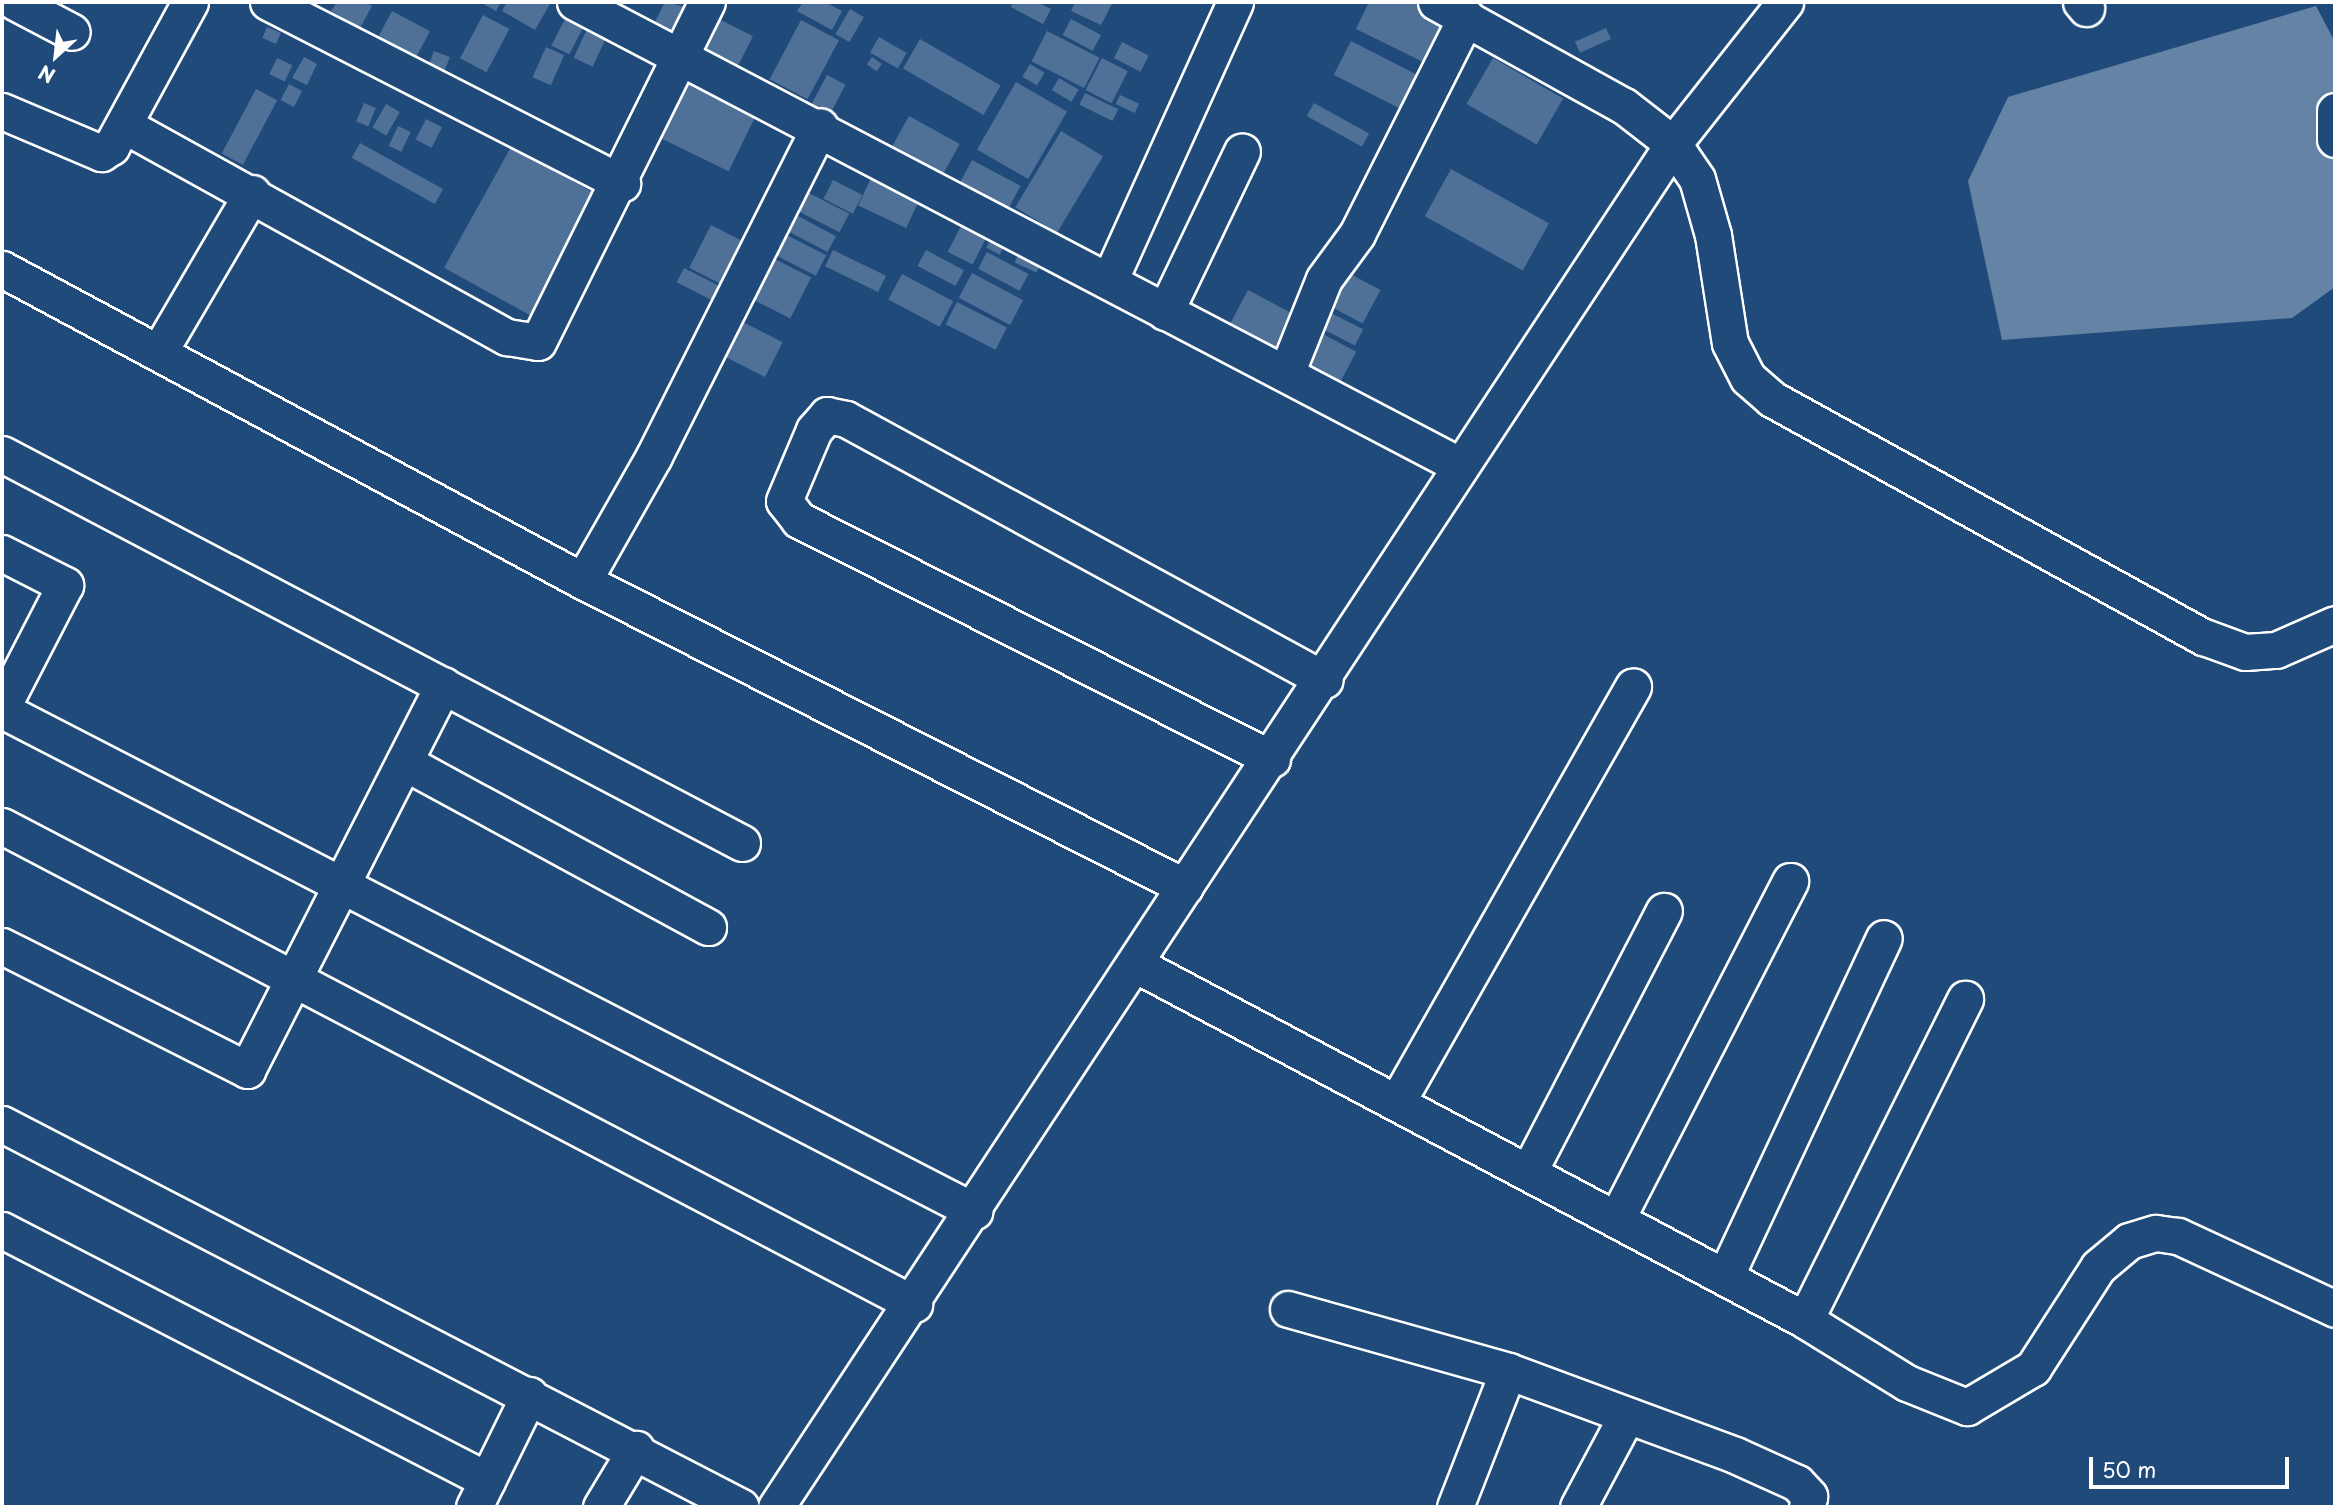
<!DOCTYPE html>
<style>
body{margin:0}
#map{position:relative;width:2337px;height:1509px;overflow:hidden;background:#1f4a7a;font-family:"Playpen Sans",sans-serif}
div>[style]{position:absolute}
.water>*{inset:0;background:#6583a4}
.building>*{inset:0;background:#507197;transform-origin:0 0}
.roads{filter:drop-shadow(2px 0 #fff) drop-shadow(-2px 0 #fff) drop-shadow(0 2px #fff) drop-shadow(0 -2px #fff)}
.minor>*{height:35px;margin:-17.5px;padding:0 17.5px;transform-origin:17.5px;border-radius:17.5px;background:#1f4a7a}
span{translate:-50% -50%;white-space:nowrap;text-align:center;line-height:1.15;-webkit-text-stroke:6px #1f4a7a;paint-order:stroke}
.frame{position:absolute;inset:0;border:4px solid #fff;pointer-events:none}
.north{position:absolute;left:21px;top:21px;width:70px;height:70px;-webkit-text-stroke:5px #1f4a7a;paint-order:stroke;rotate:207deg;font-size:19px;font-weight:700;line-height:28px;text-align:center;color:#fff}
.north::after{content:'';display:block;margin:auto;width:24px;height:32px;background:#fff;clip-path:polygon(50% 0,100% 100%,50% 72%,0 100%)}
.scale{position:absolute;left:2089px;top:1457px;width:200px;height:32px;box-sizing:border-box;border:4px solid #fff;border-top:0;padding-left:9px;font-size:21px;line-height:24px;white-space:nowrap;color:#fff;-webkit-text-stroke:5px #1f4a7a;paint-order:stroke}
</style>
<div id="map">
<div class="water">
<div style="clip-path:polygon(2316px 6px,2335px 42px,2335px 287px,2292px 318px,2002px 340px,1968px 181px,2008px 97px)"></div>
</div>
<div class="building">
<div style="clip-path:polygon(337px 2px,365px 2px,372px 6px,360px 28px,331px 11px)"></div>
<div style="clip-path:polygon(480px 2px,501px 2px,496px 11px)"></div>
<div style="clip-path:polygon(507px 2px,551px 2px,535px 30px,502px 11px)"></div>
<div style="clip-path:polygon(665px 2px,690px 8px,676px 36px,653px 26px)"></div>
<div style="clip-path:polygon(803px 2px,825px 2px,842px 11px,832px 30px,797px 11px)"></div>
<div style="clip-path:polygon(1013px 2px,1036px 2px,1051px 9px,1043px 24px,1011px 7px)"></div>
<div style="clip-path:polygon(1075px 2px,1113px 2px,1101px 25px,1071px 11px)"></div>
<div style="clip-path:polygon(1369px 2px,1416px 2px,1446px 16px,1423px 62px,1356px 29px)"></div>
<div style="left:850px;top:9px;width:16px;height:29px;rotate:30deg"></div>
<div style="left:392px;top:11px;width:43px;height:32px;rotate:28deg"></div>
<div style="left:483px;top:15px;width:30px;height:49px;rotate:28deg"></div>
<div style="left:711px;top:15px;width:47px;height:36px;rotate:27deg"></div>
<div style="left:566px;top:17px;width:20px;height:32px;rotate:27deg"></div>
<div style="left:1071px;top:19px;width:34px;height:18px;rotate:28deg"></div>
<div style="left:801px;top:20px;width:43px;height:67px;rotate:28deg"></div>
<div style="left:267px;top:27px;width:15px;height:12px;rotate:23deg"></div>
<div style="left:588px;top:27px;width:21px;height:34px;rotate:25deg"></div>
<div style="left:1606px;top:28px;width:12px;height:34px;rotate:66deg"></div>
<div style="left:1047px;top:31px;width:59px;height:34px;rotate:27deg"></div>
<div style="left:879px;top:37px;width:32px;height:18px;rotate:30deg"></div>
<div style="left:920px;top:39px;width:93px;height:34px;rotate:30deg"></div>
<div style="left:1351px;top:41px;width:78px;height:38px;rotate:27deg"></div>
<div style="left:1122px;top:42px;width:30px;height:18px;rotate:27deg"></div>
<div style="left:546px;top:47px;width:20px;height:33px;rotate:24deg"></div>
<div style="left:434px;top:51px;width:17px;height:22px;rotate:21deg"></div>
<div style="clip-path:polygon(304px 57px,317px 64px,307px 85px,292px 78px)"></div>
<div style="left:872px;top:57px;width:12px;height:9px;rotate:35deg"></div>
<div style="left:277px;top:58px;width:17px;height:18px;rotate:25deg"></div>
<div style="left:1102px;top:58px;width:29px;height:36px;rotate:27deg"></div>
<div style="left:1493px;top:58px;width:81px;height:53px;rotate:30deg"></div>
<div style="left:1030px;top:64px;width:17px;height:15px;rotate:31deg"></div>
<div style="left:691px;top:75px;width:76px;height:70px;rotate:26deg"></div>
<div style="left:827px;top:75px;width:21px;height:36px;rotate:28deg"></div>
<div style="left:1059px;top:78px;width:23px;height:14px;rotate:31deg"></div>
<div style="left:1016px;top:82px;width:59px;height:78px;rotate:30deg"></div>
<div style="left:289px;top:84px;width:15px;height:18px;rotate:28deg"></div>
<div style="left:256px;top:89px;width:24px;height:73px;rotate:28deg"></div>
<div style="left:1085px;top:93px;width:37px;height:13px;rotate:26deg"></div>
<div style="left:1120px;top:95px;width:21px;height:10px;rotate:25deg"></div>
<div style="left:364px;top:103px;width:13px;height:20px;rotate:23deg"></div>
<div style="left:1314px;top:103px;width:63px;height:15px;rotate:29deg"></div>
<div style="left:386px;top:104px;width:16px;height:27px;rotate:30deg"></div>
<div style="left:909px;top:116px;width:58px;height:38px;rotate:29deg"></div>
<div style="left:426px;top:119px;width:18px;height:23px;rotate:27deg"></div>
<div style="left:398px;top:126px;width:14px;height:22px;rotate:25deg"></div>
<div style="left:1061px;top:131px;width:49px;height:89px;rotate:31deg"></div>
<div style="left:360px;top:143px;width:95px;height:17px;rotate:29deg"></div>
<div style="left:511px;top:147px;width:112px;height:138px;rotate:29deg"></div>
<div style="left:972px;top:160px;width:55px;height:26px;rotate:28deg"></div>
<div style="left:878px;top:163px;width:53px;height:47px;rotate:25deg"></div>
<div style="left:1451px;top:169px;width:112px;height:54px;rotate:29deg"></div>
<div style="left:833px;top:180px;width:33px;height:21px;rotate:27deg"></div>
<div style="left:793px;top:185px;width:63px;height:21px;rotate:27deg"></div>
<div style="left:969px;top:210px;width:28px;height:47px;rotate:27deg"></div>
<div style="left:798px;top:216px;width:43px;height:18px;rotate:28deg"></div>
<div style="left:711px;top:225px;width:45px;height:48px;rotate:27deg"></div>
<div style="left:771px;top:227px;width:62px;height:23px;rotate:27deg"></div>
<div style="left:992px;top:237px;width:15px;height:12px;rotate:28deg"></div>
<div style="left:1021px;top:248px;width:24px;height:16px;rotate:24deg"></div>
<div style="left:833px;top:250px;width:59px;height:18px;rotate:26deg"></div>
<div style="left:926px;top:250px;width:43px;height:18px;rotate:28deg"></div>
<div style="left:987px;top:252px;width:47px;height:19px;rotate:28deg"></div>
<div style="left:763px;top:253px;width:54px;height:46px;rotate:27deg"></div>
<div style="left:684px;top:268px;width:49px;height:16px;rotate:27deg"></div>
<div style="left:1339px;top:268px;width:47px;height:38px;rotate:28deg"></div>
<div style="left:972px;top:273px;width:58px;height:28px;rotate:28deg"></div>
<div style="left:902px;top:274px;width:58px;height:29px;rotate:28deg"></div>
<div style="left:1248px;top:290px;width:55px;height:39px;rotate:28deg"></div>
<div style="left:957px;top:302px;width:56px;height:25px;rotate:27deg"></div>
<div style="left:1331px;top:313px;width:36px;height:18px;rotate:27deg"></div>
<div style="left:739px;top:320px;width:49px;height:39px;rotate:27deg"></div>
<div style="left:1321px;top:333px;width:40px;height:33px;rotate:28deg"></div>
</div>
<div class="roads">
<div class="minor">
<div style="left:15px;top:2px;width:64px;rotate:27.8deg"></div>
<div style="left:268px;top:2px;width:398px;rotate:27.1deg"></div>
<div style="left:575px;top:2px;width:1000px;rotate:27.64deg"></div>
<div style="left:1436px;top:2px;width:215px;rotate:29deg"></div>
<div style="left:1624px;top:106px;width:62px;rotate:37.8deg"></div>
<div style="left:1673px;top:144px;width:42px;rotate:55.6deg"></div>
<div style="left:1697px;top:179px;width:58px;rotate:74.1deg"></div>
<div style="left:1713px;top:235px;width:109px;rotate:81.1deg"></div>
<div style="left:1730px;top:343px;width:39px;rotate:63deg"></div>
<div style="left:1748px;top:378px;width:32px;rotate:41deg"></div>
<div style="left:1772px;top:399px;width:493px;rotate:28.9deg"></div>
<div style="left:2204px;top:637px;width:44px;rotate:20.1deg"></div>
<div style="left:2245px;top:652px;width:31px;rotate:-4deg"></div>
<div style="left:2276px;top:650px;width:64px;rotate:-23.8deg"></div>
<div style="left:2081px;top:2px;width:8px;rotate:50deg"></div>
<div style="left:2px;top:111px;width:108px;rotate:23deg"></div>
<div style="left:101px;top:153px;width:12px;rotate:-31deg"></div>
<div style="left:111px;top:147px;width:165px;rotate:-61.4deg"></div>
<div style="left:2335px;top:111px;width:28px;rotate:90deg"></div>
<div style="left:124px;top:125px;width:438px;rotate:29deg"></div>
<div style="left:507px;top:337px;width:31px;rotate:9deg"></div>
<div style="left:538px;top:342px;width:380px;rotate:-63.6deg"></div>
<div style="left:2px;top:269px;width:659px;rotate:28.24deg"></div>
<div style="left:583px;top:581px;width:675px;rotate:26.94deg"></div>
<div style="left:1110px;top:279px;width:304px;rotate:-65.7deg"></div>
<div style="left:1165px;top:312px;width:178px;rotate:-64.4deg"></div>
<div style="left:160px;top:350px;width:182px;rotate:-59.6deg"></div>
<div style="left:1287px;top:371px;width:99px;rotate:-68.1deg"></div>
<div style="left:1324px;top:279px;width:56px;rotate:-53.7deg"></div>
<div style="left:1357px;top:234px;width:243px;rotate:-63.3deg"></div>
<div style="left:2px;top:454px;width:836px;rotate:27.73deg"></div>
<div style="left:2px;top:553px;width:71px;rotate:26.9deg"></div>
<div style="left:65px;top:585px;width:137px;rotate:117.3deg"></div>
<div style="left:583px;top:581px;width:144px;rotate:-60.4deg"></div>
<div style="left:654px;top:456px;width:369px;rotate:-63.3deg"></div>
<div style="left:2px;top:710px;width:1094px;rotate:27.27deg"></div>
<div style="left:1272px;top:759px;width:530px;rotate:-153.19deg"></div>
<div style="left:799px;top:520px;width:24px;rotate:-128deg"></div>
<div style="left:784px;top:501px;width:77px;rotate:-67.1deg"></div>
<div style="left:814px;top:430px;width:20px;rotate:-49deg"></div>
<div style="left:827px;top:415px;width:19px;rotate:12deg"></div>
<div style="left:846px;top:419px;width:545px;rotate:28.59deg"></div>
<div style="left:404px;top:762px;width:346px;rotate:28.5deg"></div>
<div style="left:2px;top:826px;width:1030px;rotate:27.66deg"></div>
<div style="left:2px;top:946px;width:275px;rotate:26.8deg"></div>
<div style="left:247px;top:1070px;width:432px;rotate:-63deg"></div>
<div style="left:1135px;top:964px;width:759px;rotate:27.98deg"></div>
<div style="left:1805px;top:1320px;width:120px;rotate:31.7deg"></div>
<div style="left:1907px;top:1383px;width:65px;rotate:21.8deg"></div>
<div style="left:1967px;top:1407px;width:77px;rotate:-30.6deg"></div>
<div style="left:2033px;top:1368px;width:120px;rotate:-57.2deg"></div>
<div style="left:2098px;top:1267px;width:40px;rotate:-40deg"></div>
<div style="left:2129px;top:1241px;width:28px;rotate:-17deg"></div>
<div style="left:2156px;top:1233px;width:22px;rotate:8deg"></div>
<div style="left:2178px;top:1236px;width:173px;rotate:24.9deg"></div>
<div style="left:1397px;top:1102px;width:478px;rotate:-60.4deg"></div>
<div style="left:2px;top:1124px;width:832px;rotate:27.4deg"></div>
<div style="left:1529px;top:1171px;width:293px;rotate:-62.6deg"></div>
<div style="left:1617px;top:1218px;width:379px;rotate:-62.8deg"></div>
<div style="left:2px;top:1230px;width:546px;rotate:27.27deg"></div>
<div style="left:1725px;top:1277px;width:374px;rotate:-64.9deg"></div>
<div style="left:1288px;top:1309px;width:229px;rotate:15.7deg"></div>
<div style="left:1508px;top:1371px;width:242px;rotate:20.3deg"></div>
<div style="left:1735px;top:1455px;width:68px;rotate:24.3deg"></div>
<div style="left:1797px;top:1483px;width:18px;rotate:47deg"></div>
<div style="left:1809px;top:1496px;width:11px;rotate:100deg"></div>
<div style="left:1805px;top:1320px;width:359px;rotate:-63.5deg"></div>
<div style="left:474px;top:1507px;width:125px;rotate:-63.8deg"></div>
<div style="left:601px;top:1507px;width:68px;rotate:-58.9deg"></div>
<div style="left:776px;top:1507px;width:1632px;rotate:-56.65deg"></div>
<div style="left:1673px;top:144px;width:181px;rotate:-51.7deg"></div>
<div style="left:1455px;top:1507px;width:146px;rotate:-68.7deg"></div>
<div style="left:1578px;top:1507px;width:104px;rotate:-62deg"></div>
</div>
</div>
<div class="frame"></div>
<div class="north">N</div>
<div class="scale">50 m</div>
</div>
